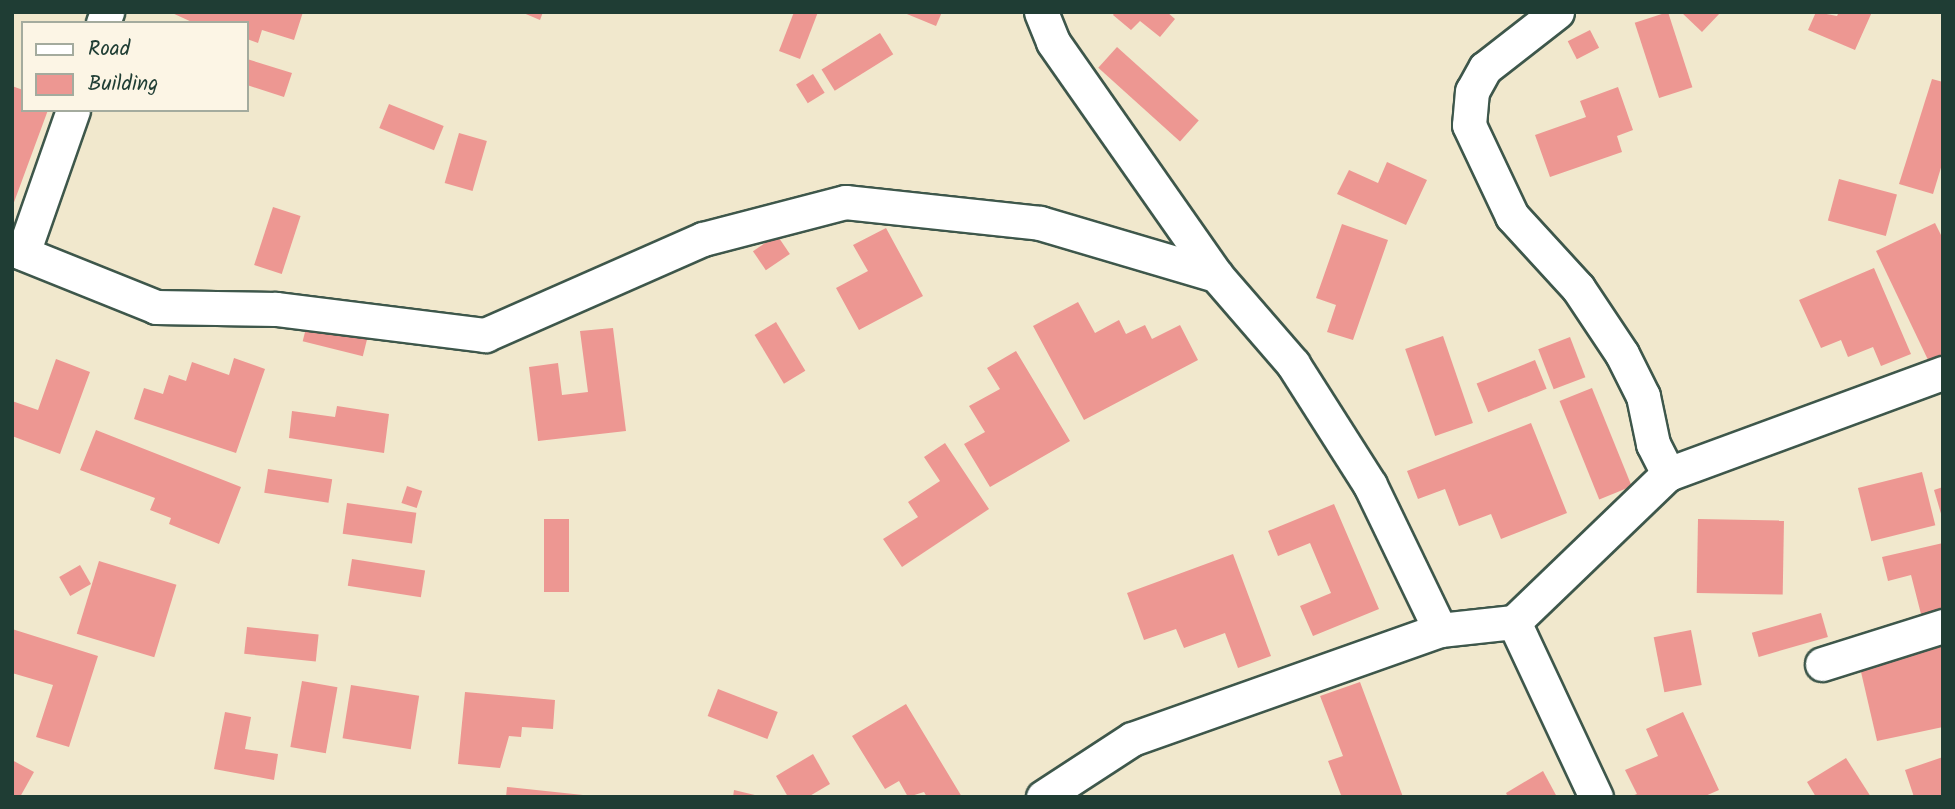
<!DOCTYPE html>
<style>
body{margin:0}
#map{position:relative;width:1955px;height:809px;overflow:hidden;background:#f1e8cd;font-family:Kalam,sans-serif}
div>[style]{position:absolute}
.building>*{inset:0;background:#ed9792;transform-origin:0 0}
.roads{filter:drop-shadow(2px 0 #3e574b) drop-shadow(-2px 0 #3e574b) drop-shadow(0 2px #3e574b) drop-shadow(0 -2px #3e574b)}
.street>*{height:33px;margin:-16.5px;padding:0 16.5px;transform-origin:16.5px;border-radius:16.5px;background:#fff}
span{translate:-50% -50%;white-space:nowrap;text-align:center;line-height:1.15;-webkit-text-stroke:6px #fcf5e5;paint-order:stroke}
.frame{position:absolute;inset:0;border:14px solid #1f3d34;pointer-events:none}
.legend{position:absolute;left:21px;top:21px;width:228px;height:91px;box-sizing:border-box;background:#fcf5e5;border:2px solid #a4ab9e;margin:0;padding:9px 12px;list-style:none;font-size:21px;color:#1f3d34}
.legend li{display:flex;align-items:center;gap:14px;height:35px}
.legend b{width:35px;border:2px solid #a4ab9e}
</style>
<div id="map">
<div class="building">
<div style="clip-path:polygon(170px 12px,303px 12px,294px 40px,262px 30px,258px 43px,247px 39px,247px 23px,194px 23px)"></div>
<div style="clip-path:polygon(521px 12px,543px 12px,540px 20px)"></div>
<div style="clip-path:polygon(794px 12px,818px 12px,800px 59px,779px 51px)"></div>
<div style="clip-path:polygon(902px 12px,942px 12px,936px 26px)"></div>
<div style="clip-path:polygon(1115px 12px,1167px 12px,1175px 19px,1160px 37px,1140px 21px,1131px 30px,1113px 15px)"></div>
<div style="left:1668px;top:12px;width:79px;height:35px;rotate:72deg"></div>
<div style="clip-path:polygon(1681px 12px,1721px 12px,1702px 32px)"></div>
<div style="clip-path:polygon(1816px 12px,1837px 16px,1839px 12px,1872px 12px,1855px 50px,1808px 30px)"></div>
<div style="left:1590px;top:30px;width:20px;height:25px;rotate:63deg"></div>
<div style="left:880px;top:33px;width:25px;height:69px;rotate:58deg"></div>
<div style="left:1117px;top:47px;width:110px;height:28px;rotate:42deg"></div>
<div style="clip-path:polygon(247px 59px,292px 73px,284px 97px,247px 85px)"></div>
<div style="left:813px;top:74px;width:22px;height:20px;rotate:58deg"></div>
<div style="clip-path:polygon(1932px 79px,1943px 82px,1943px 161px,1933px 194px,1899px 184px)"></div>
<div style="clip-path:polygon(12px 86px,23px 90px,23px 110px,48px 110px,13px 205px)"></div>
<div style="clip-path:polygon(1618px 87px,1633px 130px,1617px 136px,1622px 152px,1550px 177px,1535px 135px,1586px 117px,1580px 101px)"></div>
<div style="left:389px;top:104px;width:59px;height:26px;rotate:22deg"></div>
<div style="left:459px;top:133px;width:29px;height:52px;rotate:16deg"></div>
<div style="clip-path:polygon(1387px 162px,1427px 180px,1406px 225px,1337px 194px,1349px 170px,1378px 183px)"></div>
<div style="left:1839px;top:179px;width:60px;height:43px;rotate:15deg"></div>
<div style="left:273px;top:207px;width:29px;height:61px;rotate:18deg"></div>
<div style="clip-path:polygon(1935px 223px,1943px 239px,1943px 358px,1930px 364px,1876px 251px)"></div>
<div style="clip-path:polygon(1342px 224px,1388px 240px,1353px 340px,1327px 332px,1336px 305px,1316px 298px)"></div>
<div style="clip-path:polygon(886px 228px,923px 296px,859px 330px,836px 288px,868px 271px,853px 245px)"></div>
<div style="left:777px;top:235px;width:23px;height:29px;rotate:56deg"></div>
<div style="clip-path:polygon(1874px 268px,1911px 354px,1881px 366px,1873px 347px,1848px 357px,1841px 340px,1821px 348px,1799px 300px)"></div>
<div style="clip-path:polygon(1078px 302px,1095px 333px,1119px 320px,1126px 334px,1145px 325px,1152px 339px,1180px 325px,1198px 360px,1084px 420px,1033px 326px)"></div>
<div style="left:308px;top:320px;width:62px;height:22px;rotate:14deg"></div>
<div style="left:776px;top:322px;width:57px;height:25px;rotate:59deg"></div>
<div style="clip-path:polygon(613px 328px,626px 431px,538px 441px,529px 367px,558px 363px,562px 395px,588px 392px,580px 331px)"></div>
<div style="left:1443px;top:336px;width:92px;height:40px;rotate:71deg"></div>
<div style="left:1570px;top:337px;width:43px;height:34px;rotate:69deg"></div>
<div style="clip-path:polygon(1016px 351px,1070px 441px,990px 487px,964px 444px,985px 432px,969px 406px,1000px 389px,987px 368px)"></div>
<div style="clip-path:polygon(234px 358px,265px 369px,236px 453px,134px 419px,144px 388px,163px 394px,169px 375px,186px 381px,192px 362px,229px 375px)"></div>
<div style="clip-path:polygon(56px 359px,90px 372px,60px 454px,12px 436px,12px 401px,38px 410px)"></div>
<div style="left:1535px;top:360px;width:31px;height:63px;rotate:68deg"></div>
<div style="left:1592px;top:388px;width:106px;height:35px;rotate:68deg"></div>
<div style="clip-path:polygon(337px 406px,389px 414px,384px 453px,289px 438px,292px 411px,335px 417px)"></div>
<div style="clip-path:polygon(1531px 423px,1567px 513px,1501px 539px,1491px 514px,1459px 526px,1445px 489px,1418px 499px,1407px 471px)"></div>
<div style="clip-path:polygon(96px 430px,241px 487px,219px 544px,169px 524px,171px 518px,150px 510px,155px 498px,80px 470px)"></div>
<div style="clip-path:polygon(945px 443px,989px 509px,902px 567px,883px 539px,918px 517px,908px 502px,940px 481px,924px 457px)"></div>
<div style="left:268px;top:469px;width:65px;height:24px;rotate:9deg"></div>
<div style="left:1922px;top:472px;width:55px;height:66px;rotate:76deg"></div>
<div style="left:407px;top:486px;width:16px;height:18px;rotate:18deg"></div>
<div style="clip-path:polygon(1943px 487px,1943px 517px,1942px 517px,1934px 490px)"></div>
<div style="left:347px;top:503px;width:70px;height:31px;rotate:8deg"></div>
<div style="clip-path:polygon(1334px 504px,1379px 609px,1313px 636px,1300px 606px,1331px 593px,1310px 543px,1278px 556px,1268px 531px)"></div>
<div style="left:544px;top:519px;width:25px;height:73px"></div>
<div style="left:1698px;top:519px;width:86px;height:74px;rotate:1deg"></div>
<div style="clip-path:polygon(1943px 543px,1943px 613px,1922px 618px,1911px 575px,1888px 581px,1882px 557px)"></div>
<div style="clip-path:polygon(1233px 554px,1271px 656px,1238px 668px,1225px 633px,1184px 648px,1176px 629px,1144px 640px,1127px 593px)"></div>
<div style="left:352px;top:559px;width:74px;height:27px;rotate:9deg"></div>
<div style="left:99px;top:561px;width:81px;height:76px;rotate:17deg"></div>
<div style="left:80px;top:565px;width:22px;height:24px;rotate:60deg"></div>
<div style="left:1821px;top:613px;width:25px;height:72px;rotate:74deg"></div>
<div style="left:247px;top:627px;width:72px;height:27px;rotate:6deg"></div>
<div style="clip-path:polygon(12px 629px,98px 656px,69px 747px,36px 737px,53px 685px,12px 673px)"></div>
<div style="left:1691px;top:630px;width:56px;height:38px;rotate:79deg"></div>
<div style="clip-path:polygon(1943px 640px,1943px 727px,1877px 741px,1858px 659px)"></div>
<div style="left:302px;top:681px;width:36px;height:67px;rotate:10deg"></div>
<div style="clip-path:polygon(1360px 682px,1403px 797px,1337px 797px,1341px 795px,1328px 761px,1343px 756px,1320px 696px)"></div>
<div style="left:351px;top:685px;width:69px;height:54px;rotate:9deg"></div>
<div style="left:718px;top:689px;width:64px;height:29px;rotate:21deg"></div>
<div style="clip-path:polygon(465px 692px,555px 700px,553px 729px,522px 727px,521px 737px,509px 736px,500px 768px,458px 764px)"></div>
<div style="clip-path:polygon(906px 704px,962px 797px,927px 797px,924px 792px,908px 797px,899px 781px,885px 789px,852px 736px)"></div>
<div style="clip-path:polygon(225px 712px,251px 717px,245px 749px,278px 754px,274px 780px,214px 769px)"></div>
<div style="clip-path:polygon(1683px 712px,1719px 790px,1703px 797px,1629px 797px,1637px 794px,1625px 770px,1658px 756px,1646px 729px)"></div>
<div style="clip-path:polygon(813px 754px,830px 784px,808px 797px,788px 797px,776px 776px)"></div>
<div style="clip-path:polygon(1943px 757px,1943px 797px,1914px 797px,1905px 770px)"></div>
<div style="clip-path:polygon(1846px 758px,1871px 797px,1816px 797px,1807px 782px)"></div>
<div style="clip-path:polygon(12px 760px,34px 772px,20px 797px,12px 797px)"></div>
<div style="clip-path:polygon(1543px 771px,1557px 797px,1508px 797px,1506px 793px)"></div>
<div style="clip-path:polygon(507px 787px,583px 795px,583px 797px,506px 797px)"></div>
<div style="clip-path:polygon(734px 790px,759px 796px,759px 797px,733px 797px)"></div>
</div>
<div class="roads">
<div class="street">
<div style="left:1041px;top:12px;width:32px;rotate:68deg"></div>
<div style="left:1053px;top:42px;width:284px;rotate:55deg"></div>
<div style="left:1216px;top:275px;width:118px;rotate:49.1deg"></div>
<div style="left:1293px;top:364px;width:143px;rotate:57.5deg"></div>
<div style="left:1370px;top:485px;width:161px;rotate:64.2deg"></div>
<div style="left:1557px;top:12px;width:91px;rotate:142.1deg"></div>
<div style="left:1485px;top:68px;width:26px;rotate:119deg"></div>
<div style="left:1472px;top:91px;width:34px;rotate:95deg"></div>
<div style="left:1469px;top:125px;width:101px;rotate:64.7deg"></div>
<div style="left:1512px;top:216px;width:98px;rotate:47.5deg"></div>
<div style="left:1578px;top:288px;width:79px;rotate:56.3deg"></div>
<div style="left:1622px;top:354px;width:47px;rotate:63.4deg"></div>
<div style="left:1643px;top:396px;width:49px;rotate:78.2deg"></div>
<div style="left:1653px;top:444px;width:34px;rotate:63deg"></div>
<div style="left:103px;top:23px;width:12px;rotate:-70deg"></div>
<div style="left:12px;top:249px;width:155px;rotate:21.9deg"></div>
<div style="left:156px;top:307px;width:120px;rotate:1deg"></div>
<div style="left:276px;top:309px;width:211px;rotate:7.1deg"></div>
<div style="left:485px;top:335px;width:238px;rotate:-23.8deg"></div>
<div style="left:703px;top:239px;width:147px;rotate:-14.6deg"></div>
<div style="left:845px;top:202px;width:196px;rotate:6.1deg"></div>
<div style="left:1040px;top:223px;width:184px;rotate:16.5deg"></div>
<div style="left:23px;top:253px;width:151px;rotate:-70.7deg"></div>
<div style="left:1514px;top:622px;width:193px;rotate:64.9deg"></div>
<div style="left:1822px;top:664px;width:127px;rotate:-17.4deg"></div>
<div style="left:1043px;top:797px;width:106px;rotate:-33.1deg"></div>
<div style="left:1132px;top:739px;width:327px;rotate:-19.5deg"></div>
<div style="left:1440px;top:630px;width:74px;rotate:-6.2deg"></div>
<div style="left:1514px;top:622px;width:214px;rotate:-43.9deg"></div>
<div style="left:1668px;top:474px;width:293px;rotate:-20.2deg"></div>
</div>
</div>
<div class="frame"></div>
<ul class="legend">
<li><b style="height:9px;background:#fff"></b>Road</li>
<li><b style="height:19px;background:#ed9792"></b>Building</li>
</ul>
</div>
